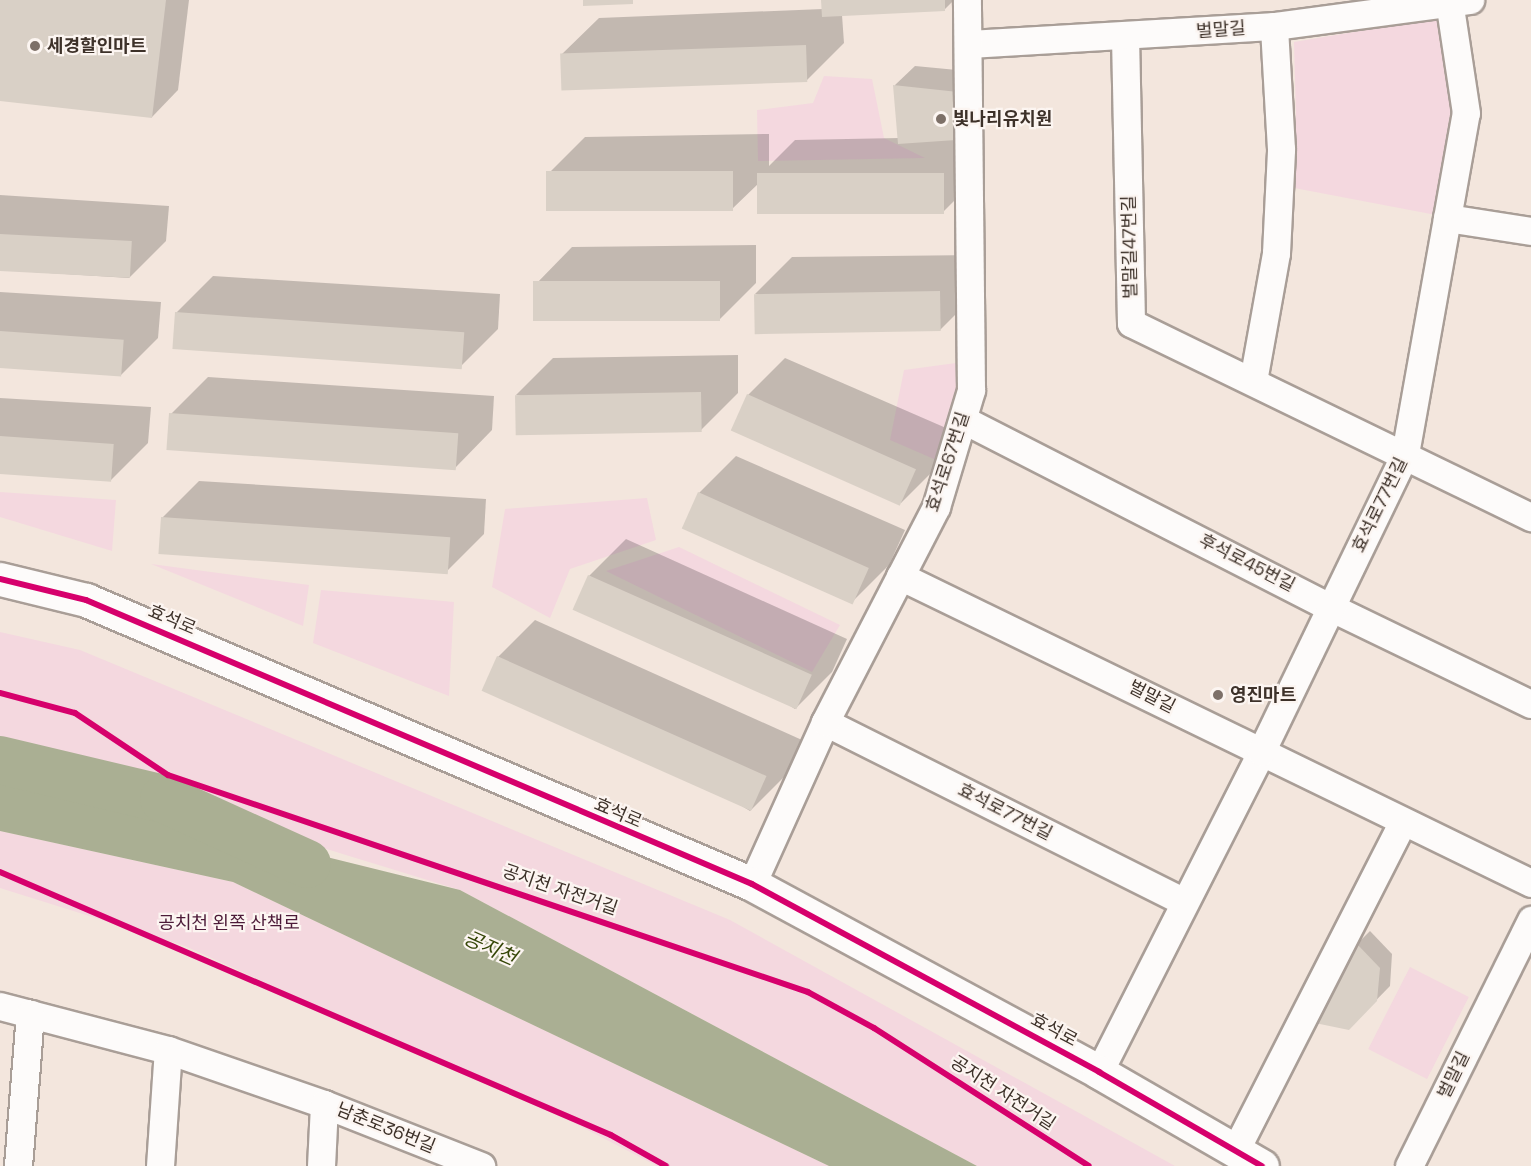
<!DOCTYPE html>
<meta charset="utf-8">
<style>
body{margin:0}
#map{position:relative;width:1531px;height:1166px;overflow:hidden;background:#f3e6dd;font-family:"Space Grotesk","Noto Sans KR",sans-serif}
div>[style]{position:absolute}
.green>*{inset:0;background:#f4d8df;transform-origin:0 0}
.water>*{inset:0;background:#aaaf93}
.shadow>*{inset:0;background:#0003}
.river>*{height:48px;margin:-24px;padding:0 24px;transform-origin:24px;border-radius:24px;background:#aaaf93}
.building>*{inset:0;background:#d9d0c6;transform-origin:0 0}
.roads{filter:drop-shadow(2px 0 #a99e97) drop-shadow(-2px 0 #a99e97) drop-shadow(0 2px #a99e97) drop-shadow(0 -2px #a99e97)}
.minor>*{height:27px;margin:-13.5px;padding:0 13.5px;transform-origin:13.5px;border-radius:13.5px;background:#fdfbfa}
.tertiary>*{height:33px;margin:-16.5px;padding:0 16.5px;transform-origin:16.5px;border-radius:16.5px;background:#fdfbfa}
.cycleway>*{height:6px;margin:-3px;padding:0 3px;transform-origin:3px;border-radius:3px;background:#d6006c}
.dots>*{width:16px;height:16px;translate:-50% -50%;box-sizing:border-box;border:3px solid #fcf5f1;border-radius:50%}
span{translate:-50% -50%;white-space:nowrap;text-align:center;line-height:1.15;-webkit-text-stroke:4.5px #fcf5f1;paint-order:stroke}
.street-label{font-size:18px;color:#3d3129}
.poi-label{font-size:18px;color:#3d3129;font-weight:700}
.left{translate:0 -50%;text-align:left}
.park-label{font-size:18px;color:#4c1a38}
.water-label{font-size:20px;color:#354607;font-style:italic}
</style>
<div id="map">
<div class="green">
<div style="clip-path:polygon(1450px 16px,1460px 135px,1436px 215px,1289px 187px,1296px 115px,1294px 42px)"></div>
<div style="clip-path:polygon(824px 76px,872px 79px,884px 138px,925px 158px,758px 161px,757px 110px,813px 103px)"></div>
<div style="clip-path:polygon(971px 361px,982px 415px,957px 469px,890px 440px,904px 370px)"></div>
<div style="clip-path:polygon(0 492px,116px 500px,112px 551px,0 517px)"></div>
<div style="clip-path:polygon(647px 498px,656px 540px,570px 569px,550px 618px,492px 587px,505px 509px)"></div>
<div style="clip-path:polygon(679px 547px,840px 625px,812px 672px,606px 571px)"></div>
<div style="clip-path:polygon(151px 564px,309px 585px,303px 626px)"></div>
<div style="clip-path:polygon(321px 590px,454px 602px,449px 696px,313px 643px)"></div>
<div style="clip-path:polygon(0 632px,80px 650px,730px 920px,1175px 1166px,977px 1166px,460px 890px,164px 799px,0 760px)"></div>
<div style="clip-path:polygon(0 831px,233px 882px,829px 1166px,657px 1166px,572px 1122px,185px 946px,0 888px)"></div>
<div style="left:1410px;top:967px;width:66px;height:92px;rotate:27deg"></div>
</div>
<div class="water">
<div style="clip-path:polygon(0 776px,460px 890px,977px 1166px,829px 1166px,233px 882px,0 831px)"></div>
</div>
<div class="shadow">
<div style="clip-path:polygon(0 0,189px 0,178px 90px,152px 117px,0 100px)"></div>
<div style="clip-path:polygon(823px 0,954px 0,945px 9px,842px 15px,844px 43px,807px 80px,561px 55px,599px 18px,823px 9px)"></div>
<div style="clip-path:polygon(915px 66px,978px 72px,980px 175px,943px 212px,759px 183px,732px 209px,548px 174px,585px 137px,769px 134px,769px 166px,795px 140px,899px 138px,895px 85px)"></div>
<div style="clip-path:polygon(0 195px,169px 206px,166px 241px,129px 278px,0 270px)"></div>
<div style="clip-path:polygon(756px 245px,756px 283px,719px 320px,535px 285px,572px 247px)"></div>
<div style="clip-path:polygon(977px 255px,977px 293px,940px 330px,755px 294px,792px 257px)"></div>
<div style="clip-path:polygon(213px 276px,500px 294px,498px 329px,461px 366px,176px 313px)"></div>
<div style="clip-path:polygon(0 292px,161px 302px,158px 338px,121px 375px,0 367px)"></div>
<div style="clip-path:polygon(738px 355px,738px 393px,701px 430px,516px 395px,553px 358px)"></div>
<div style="clip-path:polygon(785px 358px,953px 431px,938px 466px,901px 503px,748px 395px)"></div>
<div style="clip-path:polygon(208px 377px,494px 396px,492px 430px,455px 468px,171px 414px)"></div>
<div style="clip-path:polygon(0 398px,151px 407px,148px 443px,111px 480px,0 473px)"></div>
<div style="clip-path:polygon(736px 456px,905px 530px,889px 565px,852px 602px,699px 493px)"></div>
<div style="clip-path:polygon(199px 481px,486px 499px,484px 534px,447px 571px,162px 518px)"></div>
<div style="clip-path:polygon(626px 539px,847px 639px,832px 672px,795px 709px,589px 576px)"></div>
<div style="clip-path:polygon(535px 620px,802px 740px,787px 774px,750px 811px,498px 657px)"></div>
<div style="clip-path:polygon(1370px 931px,1392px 954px,1390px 986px,1348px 1029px,1317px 1022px,1357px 944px)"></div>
</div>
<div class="river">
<div style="left:0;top:760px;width:169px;rotate:13.4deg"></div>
<div style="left:164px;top:799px;width:157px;rotate:24.4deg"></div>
</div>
<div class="building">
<div style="clip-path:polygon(0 0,166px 0,152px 118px,0 101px)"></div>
<div style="clip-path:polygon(583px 0,633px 0,633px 4px,583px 6px)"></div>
<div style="clip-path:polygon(821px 0,945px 0,945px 11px,822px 17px)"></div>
<div style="left:806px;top:45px;width:37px;height:246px;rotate:88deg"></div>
<div style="clip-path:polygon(893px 85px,958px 92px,956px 140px,898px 144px)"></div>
<div style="left:733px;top:171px;width:40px;height:187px;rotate:90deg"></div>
<div style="left:944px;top:173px;width:41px;height:187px;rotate:90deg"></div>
<div style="left:0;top:234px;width:132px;height:37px;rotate:3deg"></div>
<div style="left:720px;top:281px;width:40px;height:187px;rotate:90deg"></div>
<div style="left:940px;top:291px;width:40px;height:186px;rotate:89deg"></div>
<div style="left:175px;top:312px;width:290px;height:37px;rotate:4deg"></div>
<div style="left:0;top:331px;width:124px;height:37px;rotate:4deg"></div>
<div style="left:701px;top:392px;width:40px;height:186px;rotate:89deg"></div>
<div style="left:747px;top:394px;width:185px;height:40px;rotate:24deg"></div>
<div style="left:169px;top:413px;width:290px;height:37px;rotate:4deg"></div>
<div style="left:0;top:436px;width:114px;height:38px;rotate:4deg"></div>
<div style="left:698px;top:492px;width:187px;height:40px;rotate:24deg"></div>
<div style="left:161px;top:517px;width:290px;height:37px;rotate:4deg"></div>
<div style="left:588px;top:575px;width:245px;height:38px;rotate:24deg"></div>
<div style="left:497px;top:656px;width:295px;height:38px;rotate:24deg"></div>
<div style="clip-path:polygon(1356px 943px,1380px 968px,1377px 1001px,1349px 1030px,1315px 1023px)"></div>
</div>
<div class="roads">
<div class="minor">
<div style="left:1125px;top:36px;width:287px;rotate:88.8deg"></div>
<div style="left:1131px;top:323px;width:445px;rotate:25.9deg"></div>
<div style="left:970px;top:44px;width:305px;rotate:-3.4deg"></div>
<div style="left:1274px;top:26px;width:198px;rotate:-7.6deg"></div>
<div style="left:1447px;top:218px;width:85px;rotate:8.8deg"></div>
<div style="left:1253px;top:381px;width:130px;rotate:-79.8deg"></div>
<div style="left:1276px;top:253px;width:104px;rotate:-87.2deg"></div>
<div style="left:1281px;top:149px;width:123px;rotate:-93.3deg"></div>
<div style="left:964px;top:420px;width:411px;rotate:27.1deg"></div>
<div style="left:1330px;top:607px;width:223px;rotate:25.8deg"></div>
<div style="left:900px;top:576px;width:702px;rotate:25.94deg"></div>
<div style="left:825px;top:722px;width:402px;rotate:26.6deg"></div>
<div style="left:752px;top:884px;width:178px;rotate:-65.7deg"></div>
<div style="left:825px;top:722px;width:242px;rotate:-62.7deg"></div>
<div style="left:936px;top:507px;width:122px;rotate:-73.3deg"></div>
<div style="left:971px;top:390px;width:390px;rotate:-90.6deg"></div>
<div style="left:0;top:1006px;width:174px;rotate:14.7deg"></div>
<div style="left:168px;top:1050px;width:165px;rotate:19.1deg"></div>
<div style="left:324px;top:1104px;width:169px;rotate:21.5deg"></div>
<div style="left:1099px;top:1072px;width:359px;rotate:-63.1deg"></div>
<div style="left:1261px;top:752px;width:331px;rotate:-64.2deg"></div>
<div style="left:1405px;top:454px;width:346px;rotate:-79.9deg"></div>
<div style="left:1466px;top:113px;width:114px;rotate:-98.6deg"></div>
<div style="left:1235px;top:1151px;width:368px;rotate:-63deg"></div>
<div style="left:18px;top:1166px;width:153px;rotate:-85.5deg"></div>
<div style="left:160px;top:1166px;width:116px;rotate:-86.1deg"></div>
<div style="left:321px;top:1166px;width:62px;rotate:-87.2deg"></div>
<div style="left:1409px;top:1166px;width:275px;rotate:-63.6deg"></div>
</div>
<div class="tertiary">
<div style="left:0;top:579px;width:89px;rotate:13.7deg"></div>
<div style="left:86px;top:600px;width:724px;rotate:23.09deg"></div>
<div style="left:752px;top:884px;width:395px;rotate:28.4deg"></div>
<div style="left:1099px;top:1072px;width:188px;rotate:30deg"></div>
</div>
</div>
<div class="cycleway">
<div style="left:0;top:579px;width:89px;rotate:13.7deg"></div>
<div style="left:86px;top:600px;width:724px;rotate:23.09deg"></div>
<div style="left:752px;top:884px;width:395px;rotate:28.4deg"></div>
<div style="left:1099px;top:1072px;width:188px;rotate:30deg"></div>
<div style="left:0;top:693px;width:78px;rotate:14.9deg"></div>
<div style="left:75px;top:713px;width:112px;rotate:33.7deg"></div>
<div style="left:168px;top:775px;width:676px;rotate:18.73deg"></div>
<div style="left:808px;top:992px;width:75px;rotate:28.6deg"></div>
<div style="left:874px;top:1028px;width:255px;rotate:32.7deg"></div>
<div style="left:0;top:872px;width:665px;rotate:23.29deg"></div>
<div style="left:611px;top:1135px;width:63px;rotate:29.4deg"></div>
</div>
<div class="dots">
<div style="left:35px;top:46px;background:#7d7068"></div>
<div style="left:941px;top:119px;background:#7d7068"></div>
<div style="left:1218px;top:695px;background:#7d7068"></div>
</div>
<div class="street-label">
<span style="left:1221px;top:30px;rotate:-4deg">벌말길</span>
<span style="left:1130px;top:247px;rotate:-91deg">벌말길47번길</span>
<span style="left:948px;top:462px;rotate:-72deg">효석로67번길</span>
<span style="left:1380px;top:505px;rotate:-64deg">효석로77번길</span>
<span style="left:1247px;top:563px;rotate:27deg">후석로45번길</span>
<span style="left:172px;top:620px;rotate:23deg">효석로</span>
<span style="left:1152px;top:697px;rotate:27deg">벌말길</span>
<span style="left:1005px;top:812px;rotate:27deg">효석로77번길</span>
<span style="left:618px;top:813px;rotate:23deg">효석로</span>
<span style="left:560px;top:890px;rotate:19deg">공지천 자전거길</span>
<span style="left:1054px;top:1030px;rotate:28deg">효석로</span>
<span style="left:1454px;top:1075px;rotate:-64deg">벌말길</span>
<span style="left:1003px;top:1093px;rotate:33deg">공지천 자전거길</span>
<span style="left:386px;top:1128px;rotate:22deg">남춘로36번길</span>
</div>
<div class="poi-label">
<span class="left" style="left:47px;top:46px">세경할인마트</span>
<span class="left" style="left:953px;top:119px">빛나리유치원</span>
<span class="left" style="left:1230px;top:695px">영진마트</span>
</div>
<div class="park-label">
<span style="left:229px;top:923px">공치천 왼쪽 산책로</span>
</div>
<div class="water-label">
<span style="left:490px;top:948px;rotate:24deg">공지천</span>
</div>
</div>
